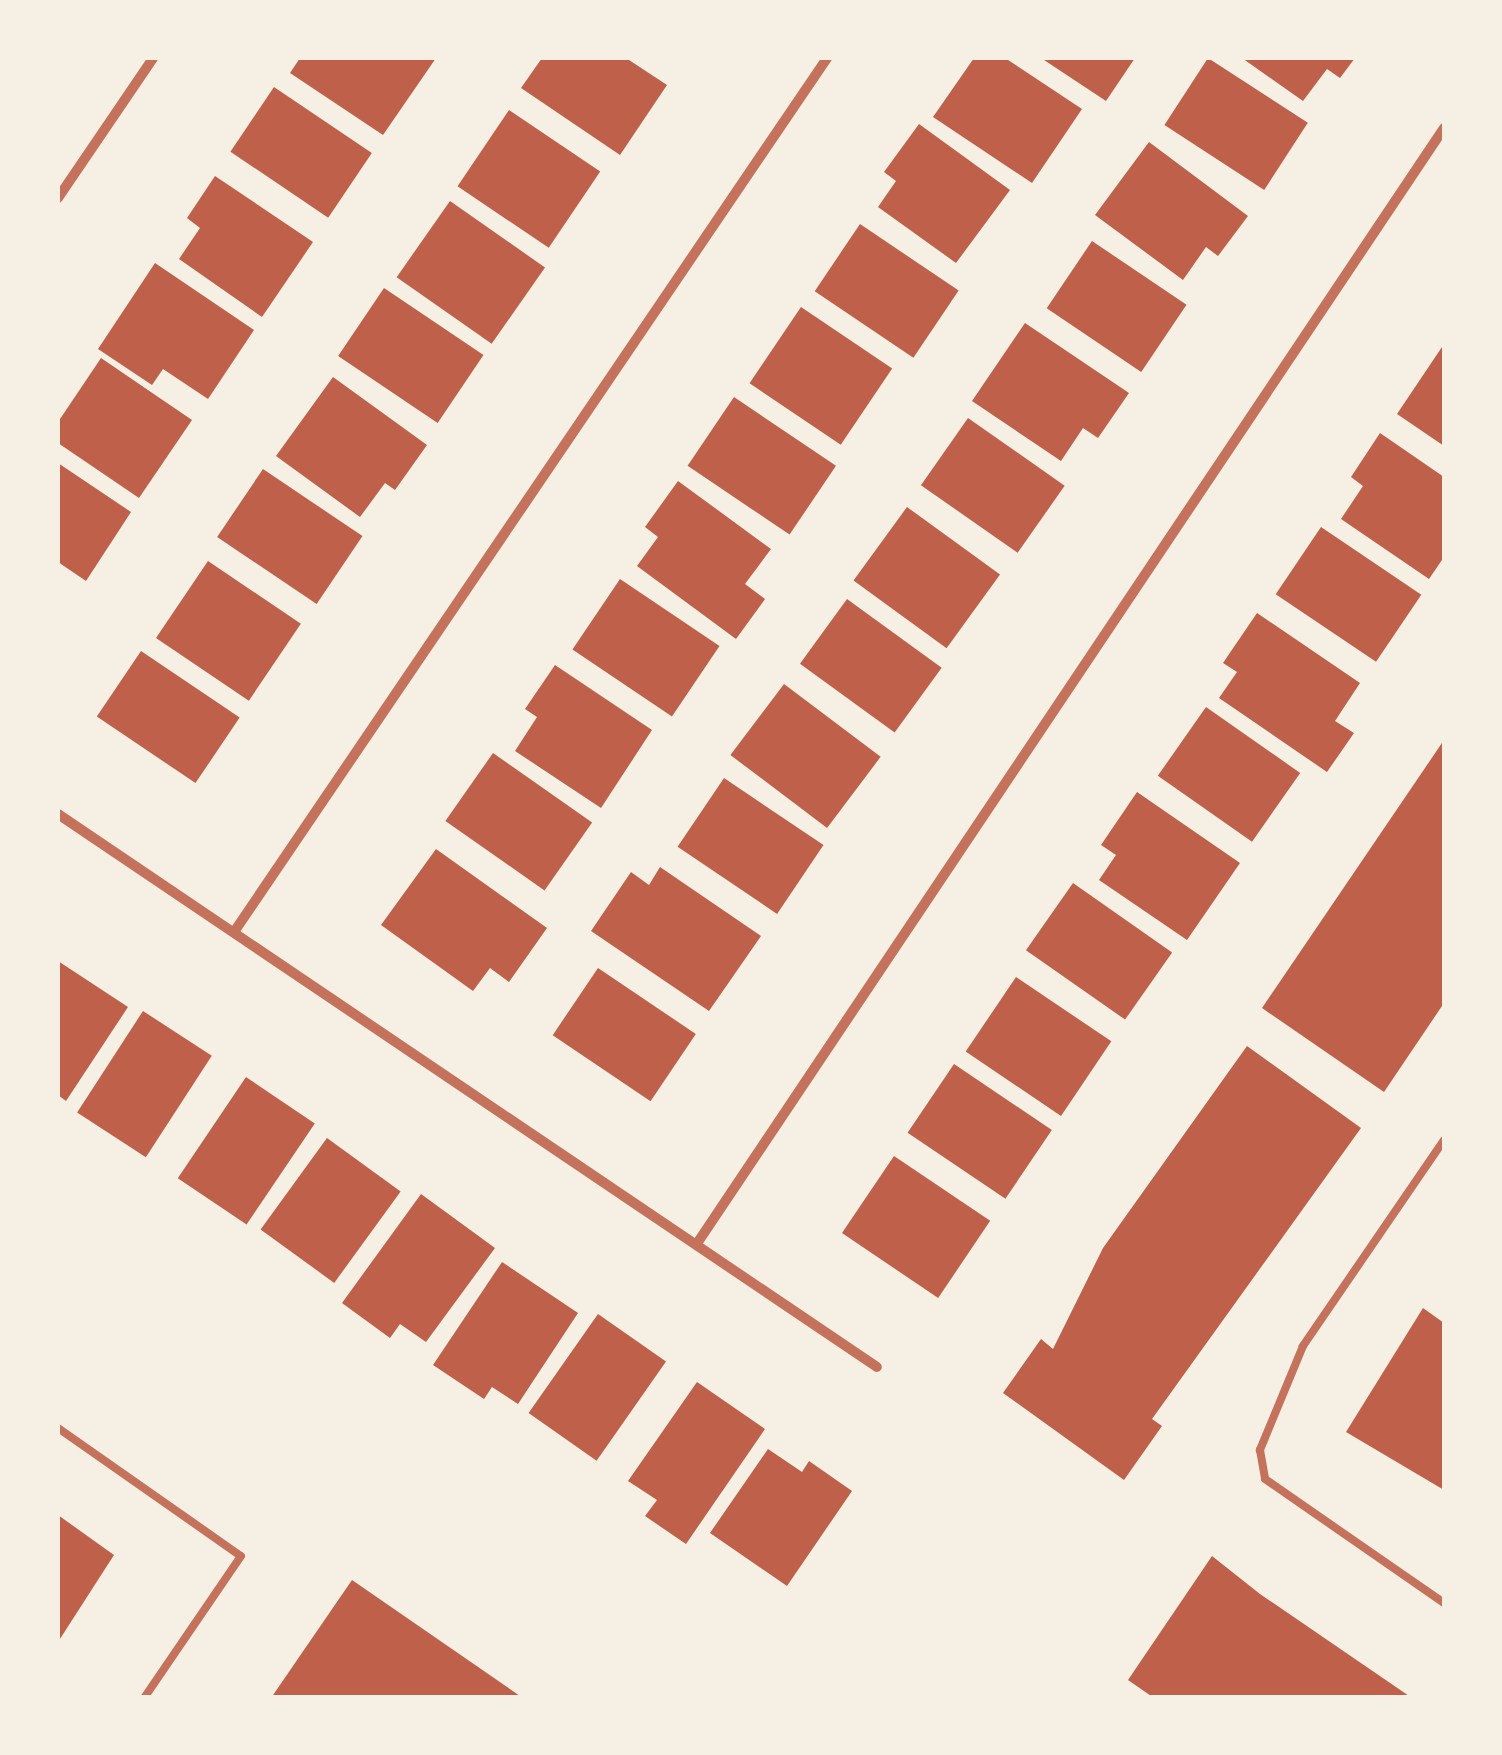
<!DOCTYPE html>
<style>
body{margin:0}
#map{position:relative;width:1502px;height:1755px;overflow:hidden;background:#f6efe4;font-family:"Work Sans",sans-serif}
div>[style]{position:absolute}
.building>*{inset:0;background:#bf614a;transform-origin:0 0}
.service>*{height:8px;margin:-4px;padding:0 4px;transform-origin:4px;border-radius:4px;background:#c5725c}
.minor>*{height:10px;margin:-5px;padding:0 5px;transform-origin:5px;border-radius:5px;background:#c5725c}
span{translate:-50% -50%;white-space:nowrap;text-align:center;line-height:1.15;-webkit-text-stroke:8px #f6efe4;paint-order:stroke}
.frame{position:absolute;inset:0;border:60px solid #f6efe4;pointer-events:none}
</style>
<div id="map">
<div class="building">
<div style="clip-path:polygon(300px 58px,436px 58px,383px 135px,290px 73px)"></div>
<div style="clip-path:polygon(542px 58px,626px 58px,667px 85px,620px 155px,521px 88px)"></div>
<div style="clip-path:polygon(974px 58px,1005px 58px,1082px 109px,1032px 183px,933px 117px)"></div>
<div style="clip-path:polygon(1041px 58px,1135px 58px,1106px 101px)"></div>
<div style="left:1208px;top:58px;width:119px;height:80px;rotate:33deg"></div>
<div style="clip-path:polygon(1242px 58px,1355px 58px,1340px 78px,1327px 69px,1303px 101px)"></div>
<div style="left:274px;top:87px;width:118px;height:78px;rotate:34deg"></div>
<div style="left:509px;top:110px;width:110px;height:92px;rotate:34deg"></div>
<div style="clip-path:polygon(919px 124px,1010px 190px,956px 263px,878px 207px,896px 181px,884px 172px)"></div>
<div style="clip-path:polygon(1149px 142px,1248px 216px,1218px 256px,1206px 247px,1183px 280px,1095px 215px)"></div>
<div style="clip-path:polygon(215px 176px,313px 242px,262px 317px,179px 259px,200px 228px,187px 218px)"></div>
<div style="left:450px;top:201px;width:116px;height:93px;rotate:35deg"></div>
<div style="left:860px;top:224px;width:119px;height:81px;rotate:34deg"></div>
<div style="left:1092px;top:241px;width:114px;height:81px;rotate:34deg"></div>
<div style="clip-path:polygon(155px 263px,254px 330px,208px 399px,163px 369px,152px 385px,98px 349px)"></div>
<div style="left:384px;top:288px;width:120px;height:82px;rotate:34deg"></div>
<div style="left:801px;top:307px;width:110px;height:92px;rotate:34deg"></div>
<div style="clip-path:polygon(1025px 323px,1129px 393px,1098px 438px,1083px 428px,1061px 461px,972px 401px)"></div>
<div style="clip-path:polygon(1444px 344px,1444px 446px,1397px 414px)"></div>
<div style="clip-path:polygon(101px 358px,192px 420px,139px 498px,58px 443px,58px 422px)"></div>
<div style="clip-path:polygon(333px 377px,427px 445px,395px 490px,385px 483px,360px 517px,276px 456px)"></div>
<div style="left:734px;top:397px;width:123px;height:83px;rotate:34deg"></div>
<div style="left:968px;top:418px;width:118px;height:82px;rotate:35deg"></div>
<div style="clip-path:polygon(1380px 433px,1444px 477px,1444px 557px,1429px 579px,1341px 519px,1363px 486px,1351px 477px)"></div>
<div style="clip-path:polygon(58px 463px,131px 512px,86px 581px,58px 562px)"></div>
<div style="left:263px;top:469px;width:120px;height:82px;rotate:34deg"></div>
<div style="clip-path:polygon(678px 481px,771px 549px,745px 584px,765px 599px,736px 639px,637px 566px,658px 537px,645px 527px)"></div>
<div style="left:907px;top:507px;width:115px;height:91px;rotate:36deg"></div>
<div style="left:1321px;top:527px;width:121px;height:81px;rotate:34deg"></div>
<div style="left:208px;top:561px;width:112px;height:93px;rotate:34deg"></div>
<div style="left:620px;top:579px;width:120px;height:85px;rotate:34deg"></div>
<div style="left:847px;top:599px;width:117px;height:80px;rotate:36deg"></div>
<div style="clip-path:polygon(1257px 613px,1360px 683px,1335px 721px,1354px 733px,1327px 772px,1219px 698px,1237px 672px,1223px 663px)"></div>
<div style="left:141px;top:651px;width:119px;height:79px;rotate:34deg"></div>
<div style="clip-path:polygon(555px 665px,652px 730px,601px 808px,515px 751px,537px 717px,525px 709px)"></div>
<div style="left:784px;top:684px;width:121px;height:89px;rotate:37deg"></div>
<div style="left:1206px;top:707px;width:115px;height:84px;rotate:35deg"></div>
<div style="clip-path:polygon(1444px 740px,1444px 1003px,1384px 1092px,1262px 1008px)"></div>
<div style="left:493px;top:753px;width:121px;height:83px;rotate:35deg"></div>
<div style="left:724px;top:778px;width:120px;height:83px;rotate:34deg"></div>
<div style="clip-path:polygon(1137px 792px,1240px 863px,1187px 940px,1099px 880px,1116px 855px,1101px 845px)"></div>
<div style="clip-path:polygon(436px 849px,547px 928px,509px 982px,490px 968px,473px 991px,381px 925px)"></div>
<div style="clip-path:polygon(660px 867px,761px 936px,709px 1011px,591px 931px,631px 872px,649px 885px)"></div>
<div style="left:1073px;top:883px;width:121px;height:82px;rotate:35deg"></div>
<div style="clip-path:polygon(58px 961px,128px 1007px,66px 1101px,58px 1095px)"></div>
<div style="left:598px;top:968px;width:118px;height:81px;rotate:34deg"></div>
<div style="left:1016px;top:977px;width:115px;height:90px;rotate:34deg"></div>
<div style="left:143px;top:1011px;width:82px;height:121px;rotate:33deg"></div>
<div style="clip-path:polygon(1247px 1046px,1361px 1128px,1152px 1419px,1162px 1426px,1124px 1480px,1003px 1393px,1041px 1339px,1053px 1349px,1103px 1248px)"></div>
<div style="left:954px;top:1064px;width:118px;height:83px;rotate:34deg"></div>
<div style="left:246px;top:1077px;width:83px;height:122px;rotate:34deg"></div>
<div style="left:327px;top:1138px;width:91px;height:113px;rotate:36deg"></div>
<div style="left:894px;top:1156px;width:116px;height:93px;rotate:34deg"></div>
<div style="clip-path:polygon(421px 1194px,495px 1248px,426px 1342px,400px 1324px,390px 1338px,342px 1303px)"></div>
<div style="clip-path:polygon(502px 1262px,578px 1313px,518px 1404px,492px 1387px,484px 1399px,433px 1365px)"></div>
<div style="clip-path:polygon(1423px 1308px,1444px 1323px,1444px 1490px,1346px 1432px)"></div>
<div style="left:598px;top:1314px;width:83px;height:121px;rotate:35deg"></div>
<div style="clip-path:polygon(697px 1382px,765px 1429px,686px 1544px,645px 1516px,657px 1500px,628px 1481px)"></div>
<div style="clip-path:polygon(768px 1449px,802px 1472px,809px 1461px,852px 1491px,787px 1586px,710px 1533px)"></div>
<div style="clip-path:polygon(58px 1515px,114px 1555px,58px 1642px)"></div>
<div style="clip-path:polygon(1212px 1556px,1260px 1594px,1412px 1698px,1154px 1698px,1128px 1680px)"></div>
<div style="clip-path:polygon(352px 1580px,523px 1698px,271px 1698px)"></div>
</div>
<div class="service">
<div style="left:1444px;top:1140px;width:250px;rotate:124.4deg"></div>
<div style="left:1303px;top:1346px;width:113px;rotate:112.5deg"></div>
<div style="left:1260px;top:1450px;width:29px;rotate:80deg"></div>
<div style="left:1265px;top:1479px;width:218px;rotate:34.7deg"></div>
<div style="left:58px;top:1428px;width:223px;rotate:35deg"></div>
<div style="left:241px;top:1556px;width:172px;rotate:124.3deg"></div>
</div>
<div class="minor">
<div style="left:58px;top:198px;width:169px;rotate:-55.8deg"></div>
<div style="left:58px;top:814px;width:988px;rotate:34.03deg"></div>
<div style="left:234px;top:932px;width:1056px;rotate:-55.84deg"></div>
<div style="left:698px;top:1242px;width:1341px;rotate:-56.19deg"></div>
</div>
<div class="frame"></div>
</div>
